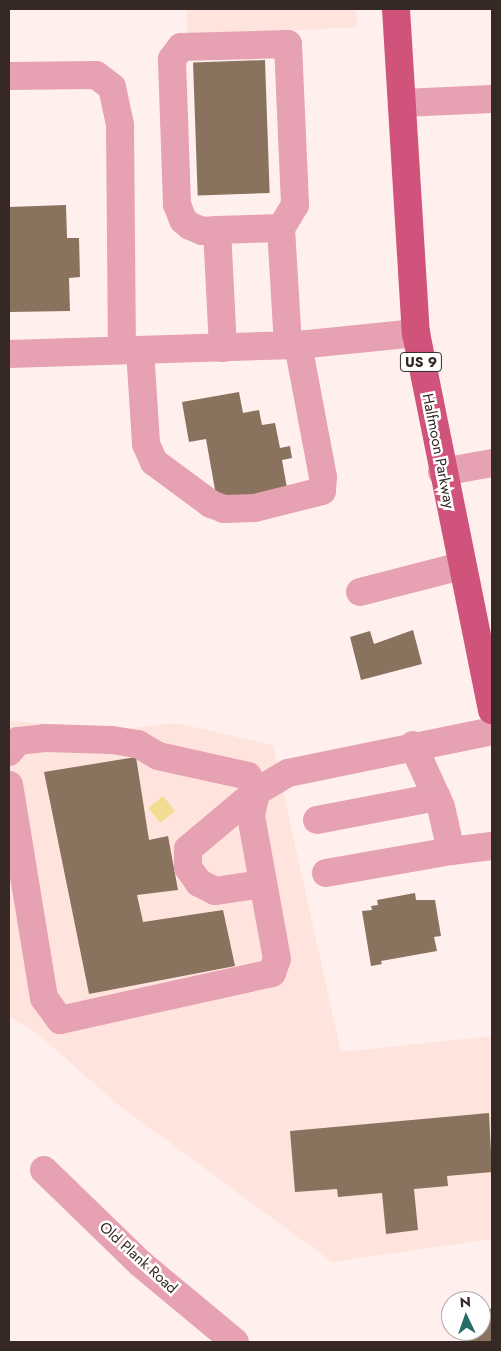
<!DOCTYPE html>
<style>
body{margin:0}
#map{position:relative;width:501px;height:1351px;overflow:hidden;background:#fff0ed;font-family:Jost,sans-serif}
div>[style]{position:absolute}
.built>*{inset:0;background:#ffe4de}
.green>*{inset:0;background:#f1dc91;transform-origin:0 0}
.building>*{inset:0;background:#89725e;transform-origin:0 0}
.minor>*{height:28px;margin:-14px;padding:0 14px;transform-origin:14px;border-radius:14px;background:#e6a1b2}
.major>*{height:28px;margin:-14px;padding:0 14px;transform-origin:14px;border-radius:14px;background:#cf537b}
span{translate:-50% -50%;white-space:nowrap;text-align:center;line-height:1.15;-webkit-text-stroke:5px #fff;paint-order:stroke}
.shield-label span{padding:1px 4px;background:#fff;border:1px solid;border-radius:4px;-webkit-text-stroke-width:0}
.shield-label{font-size:14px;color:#362825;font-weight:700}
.street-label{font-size:15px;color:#362825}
.frame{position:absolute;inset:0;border:10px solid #362825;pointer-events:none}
.north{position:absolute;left:441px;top:1291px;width:50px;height:50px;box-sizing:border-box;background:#fff;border:1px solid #afa9a8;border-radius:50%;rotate:357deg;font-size:14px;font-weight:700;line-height:20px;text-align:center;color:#362825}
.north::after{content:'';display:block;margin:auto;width:18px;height:22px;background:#256d66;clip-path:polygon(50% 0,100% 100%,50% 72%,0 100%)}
</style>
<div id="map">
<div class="built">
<div style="clip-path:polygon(186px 9px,356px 9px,357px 27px,188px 36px)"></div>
<div style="clip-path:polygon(9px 721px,125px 729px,176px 723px,273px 745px,341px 1052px,492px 1036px,492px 1239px,332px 1262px,117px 1104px,38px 1034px,9px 1016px)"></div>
</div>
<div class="green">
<div style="left:163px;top:796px;width:19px;height:19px;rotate:51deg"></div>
</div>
<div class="building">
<div style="left:265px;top:60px;width:133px;height:72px;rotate:88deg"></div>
<div style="clip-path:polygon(66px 205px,67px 238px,79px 238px,80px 277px,69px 278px,70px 311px,9px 312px,9px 207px)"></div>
<div style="clip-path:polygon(239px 392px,243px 413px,259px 410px,262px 425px,275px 423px,280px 448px,290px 446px,292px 458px,282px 460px,287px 488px,217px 501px,206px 439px,189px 442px,182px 402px)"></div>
<div style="clip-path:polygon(413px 630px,422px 664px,361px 680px,350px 637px,370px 631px,374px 644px)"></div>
<div style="clip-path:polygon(136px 757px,149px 840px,168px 836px,178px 890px,137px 895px,143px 922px,223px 910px,235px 966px,89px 994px,44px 772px)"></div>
<div style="clip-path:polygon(415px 893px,416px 900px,435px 900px,441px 936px,434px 937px,437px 951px,381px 961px,382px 964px,371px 966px,362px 911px,372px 910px,371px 906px,378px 905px,377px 900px)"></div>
<div style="clip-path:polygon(489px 1113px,492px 1172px,447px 1176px,448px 1186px,414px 1189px,418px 1230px,386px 1234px,382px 1193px,338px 1197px,337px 1189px,295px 1192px,290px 1131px)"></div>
<div style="clip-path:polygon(492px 1308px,492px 1342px,467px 1342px,462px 1331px,481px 1331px,481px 1313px)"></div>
</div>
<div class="minor">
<div style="left:9px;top:76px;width:87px;rotate:-0.7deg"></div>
<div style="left:96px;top:75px;width:20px;rotate:37deg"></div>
<div style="left:112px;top:87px;width:39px;rotate:78deg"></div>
<div style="left:120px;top:125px;width:225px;rotate:89.5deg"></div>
<div style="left:402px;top:103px;width:90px;rotate:-2.5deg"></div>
<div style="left:217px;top:230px;width:15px;rotate:176deg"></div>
<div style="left:202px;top:231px;width:13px;rotate:-157deg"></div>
<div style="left:190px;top:226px;width:9px;rotate:-139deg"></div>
<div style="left:183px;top:220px;width:17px;rotate:-111deg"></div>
<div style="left:177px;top:204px;width:145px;rotate:-92deg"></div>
<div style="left:172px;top:59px;width:15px;rotate:-53deg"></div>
<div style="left:181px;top:47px;width:107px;rotate:-1.6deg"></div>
<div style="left:288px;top:44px;width:161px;rotate:87.5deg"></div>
<div style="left:295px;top:205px;width:27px;rotate:121deg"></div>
<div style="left:223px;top:348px;width:118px;rotate:-92.9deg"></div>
<div style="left:217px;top:230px;width:64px;rotate:-1.8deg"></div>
<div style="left:281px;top:228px;width:117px;rotate:86.6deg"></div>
<div style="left:140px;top:350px;width:94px;rotate:86.3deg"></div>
<div style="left:146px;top:444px;width:20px;rotate:66deg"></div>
<div style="left:154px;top:462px;width:71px;rotate:36.4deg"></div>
<div style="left:211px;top:504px;width:14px;rotate:21deg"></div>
<div style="left:224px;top:509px;width:31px;rotate:-2deg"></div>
<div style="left:255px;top:508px;width:69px;rotate:-14.2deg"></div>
<div style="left:322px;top:491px;width:14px;rotate:-86deg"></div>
<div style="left:323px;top:477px;width:134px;rotate:-100.7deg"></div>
<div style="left:9px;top:354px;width:289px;rotate:-1.8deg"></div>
<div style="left:298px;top:345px;width:119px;rotate:-5.8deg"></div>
<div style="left:442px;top:472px;width:51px;rotate:-10.2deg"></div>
<div style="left:360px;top:592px;width:104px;rotate:-14.4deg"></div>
<div style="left:9px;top:752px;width:14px;rotate:-51deg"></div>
<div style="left:18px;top:741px;width:27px;rotate:-6deg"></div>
<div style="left:45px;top:738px;width:67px;rotate:1.7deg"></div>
<div style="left:112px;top:740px;width:26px;rotate:9deg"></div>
<div style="left:138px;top:744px;width:23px;rotate:31deg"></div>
<div style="left:158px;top:756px;width:92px;rotate:12.5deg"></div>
<div style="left:248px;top:776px;width:18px;rotate:63deg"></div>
<div style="left:256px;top:792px;width:25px;rotate:102deg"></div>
<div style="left:251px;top:816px;width:145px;rotate:79.7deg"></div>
<div style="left:277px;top:959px;width:15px;rotate:110deg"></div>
<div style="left:272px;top:973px;width:217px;rotate:167.5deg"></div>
<div style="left:60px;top:1020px;width:27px;rotate:-126deg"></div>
<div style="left:44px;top:998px;width:216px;rotate:-99.3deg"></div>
<div style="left:317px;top:820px;width:122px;rotate:-10.9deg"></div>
<div style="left:451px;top:851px;width:41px;rotate:-7deg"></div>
<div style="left:326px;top:873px;width:127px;rotate:-10deg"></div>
<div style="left:451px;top:851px;width:45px;rotate:-102.8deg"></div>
<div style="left:441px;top:807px;width:68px;rotate:-114.3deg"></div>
<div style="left:263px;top:884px;width:49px;rotate:171.7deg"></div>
<div style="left:215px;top:891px;width:18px;rotate:-153deg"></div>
<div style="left:199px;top:883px;width:19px;rotate:-125deg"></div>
<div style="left:188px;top:867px;width:18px;rotate:-90deg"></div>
<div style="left:188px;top:849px;width:89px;rotate:-40deg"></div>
<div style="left:256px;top:792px;width:37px;rotate:-31deg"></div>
<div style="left:288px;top:773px;width:208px;rotate:-11.6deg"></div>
<div style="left:44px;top:1170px;width:135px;rotate:44.1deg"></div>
<div style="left:141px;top:1264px;width:122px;rotate:39.7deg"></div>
</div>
<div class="major">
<div style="left:396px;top:9px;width:325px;rotate:86.5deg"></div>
<div style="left:416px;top:333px;width:385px;rotate:78.6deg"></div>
</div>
<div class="shield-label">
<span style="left:421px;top:362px">US 9</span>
</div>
<div class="street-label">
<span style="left:438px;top:451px;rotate:79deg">Halfmoon Parkway</span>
<span style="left:138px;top:1258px;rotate:42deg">Old Plank Road</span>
</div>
<div class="frame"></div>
<div class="north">N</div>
</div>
